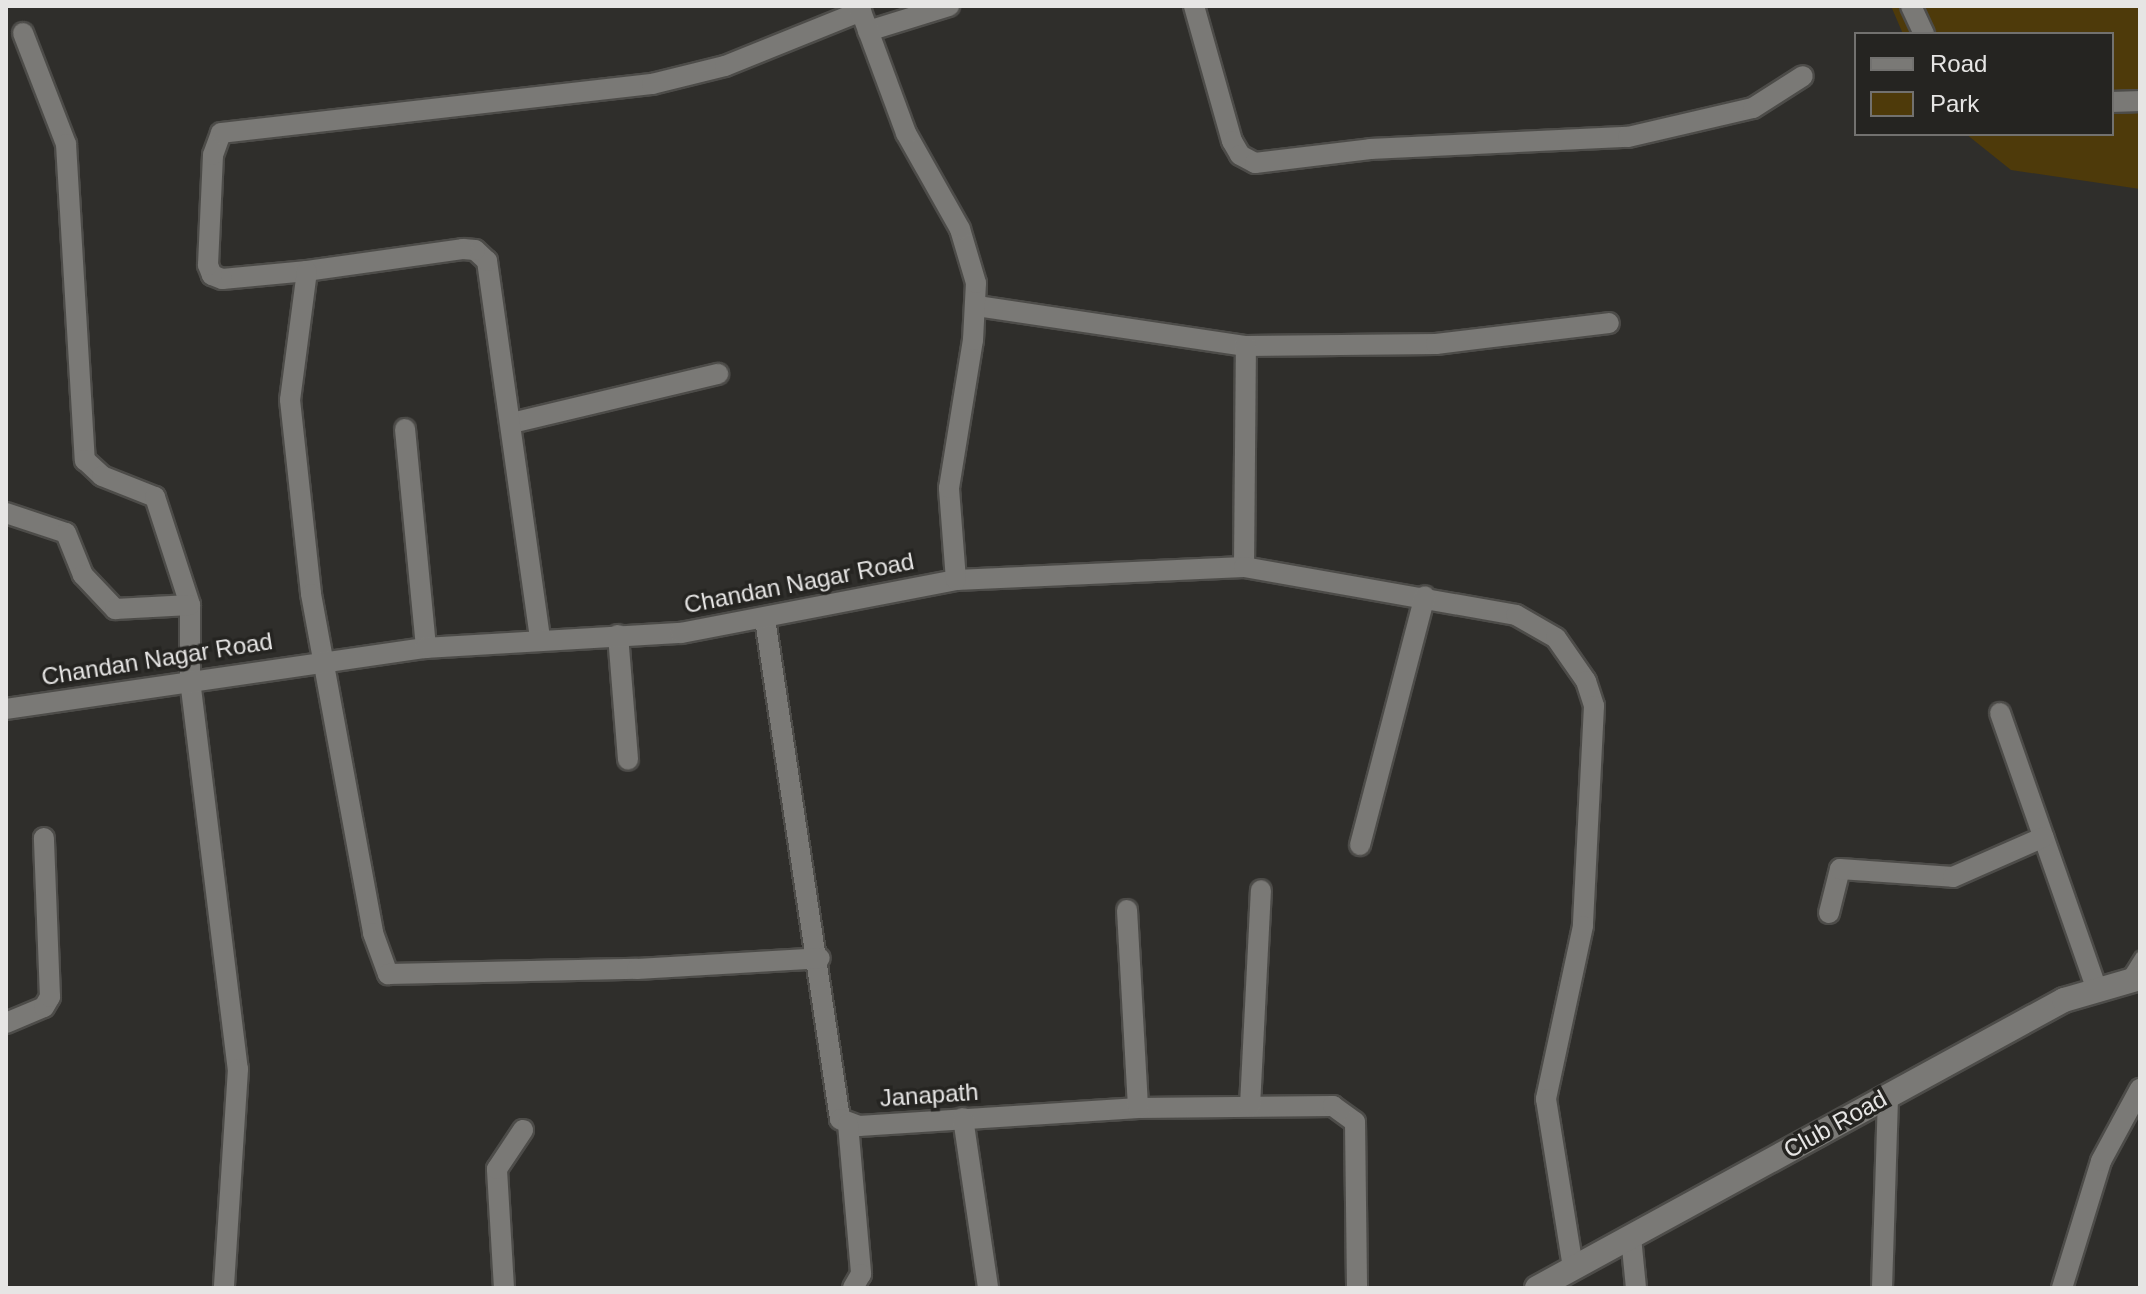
<!DOCTYPE html>
<style>
body{margin:0}
#map{position:relative;width:2146px;height:1294px;overflow:hidden;background:#2f2e2b;font-family:Helvetica,sans-serif}
div>[style]{position:absolute}
.green>*{inset:0;background:#4e3a0a}
.roads{filter:drop-shadow(2px 0 #4d4c49) drop-shadow(-2px 0 #4d4c49) drop-shadow(0 2px #4d4c49) drop-shadow(0 -2px #4d4c49)}
.service>*{height:10px;margin:-5px;padding:0 5px;transform-origin:5px;border-radius:5px;background:#7a7976}
.minor>*{height:20px;margin:-10px;padding:0 10px;transform-origin:10px;border-radius:10px;background:#7a7976}
.tertiary>*{height:24px;margin:-12px;padding:0 12px;transform-origin:12px;border-radius:12px;background:#7a7976}
span{translate:-50% -50%;white-space:nowrap;text-align:center;line-height:1.15;-webkit-text-stroke:7px #252421;paint-order:stroke}
.street-label{font-size:24px;color:#e6e5e4}
.frame{position:absolute;inset:0;border:8px solid #e6e5e4;pointer-events:none}
.legend{position:absolute;left:1854px;top:32px;width:260px;height:104px;box-sizing:border-box;background:#252421;border:2px solid #72716f;margin:0;padding:10px 14px;list-style:none;font-size:24px;color:#e6e5e4}
.legend li{display:flex;align-items:center;gap:16px;height:40px}
.legend b{width:40px;border:2px solid #72716f}
</style>
<div id="map">
<div class="green">
<div style="clip-path:polygon(1891px 6px,2140px 6px,2140px 189px,2011px 170px,1966px 134px,2112px 134px,2112px 34px,1903px 34px)"></div>
</div>
<div class="roads">
<div class="service">
<div style="left:2127px;top:978px;width:25px;rotate:-58deg"></div>
</div>
<div class="minor">
<div style="left:1194px;top:6px;width:140px;rotate:74.3deg"></div>
<div style="left:1232px;top:141px;width:16px;rotate:60deg"></div>
<div style="left:1240px;top:155px;width:17px;rotate:28deg"></div>
<div style="left:1255px;top:163px;width:116px;rotate:-6.9deg"></div>
<div style="left:1370px;top:149px;width:258px;rotate:-2.7deg"></div>
<div style="left:1628px;top:137px;width:128px;rotate:-13.1deg"></div>
<div style="left:1753px;top:108px;width:59px;rotate:-32.6deg"></div>
<div style="left:1911px;top:6px;width:31px;rotate:65deg"></div>
<div style="left:868px;top:31px;width:85px;rotate:-17.2deg"></div>
<div style="left:23px;top:33px;width:119px;rotate:68.8deg"></div>
<div style="left:66px;top:144px;width:317px;rotate:86.6deg"></div>
<div style="left:85px;top:460px;width:23px;rotate:43deg"></div>
<div style="left:102px;top:476px;width:57px;rotate:21.6deg"></div>
<div style="left:155px;top:497px;width:114px;rotate:72deg"></div>
<div style="left:190px;top:605px;width:75px;rotate:90deg"></div>
<div style="left:190px;top:680px;width:392px;rotate:83deg"></div>
<div style="left:238px;top:1069px;width:219px;rotate:93.7deg"></div>
<div style="left:2112px;top:102px;width:28px;rotate:-2deg"></div>
<div style="left:307px;top:271px;width:85px;rotate:174.6deg"></div>
<div style="left:222px;top:279px;width:11px;rotate:-158deg"></div>
<div style="left:212px;top:275px;width:11px;rotate:-112deg"></div>
<div style="left:208px;top:265px;width:110px;rotate:-87.4deg"></div>
<div style="left:213px;top:155px;width:23px;rotate:-70deg"></div>
<div style="left:221px;top:133px;width:434px;rotate:-6.5deg"></div>
<div style="left:652px;top:84px;width:75px;rotate:-13.9deg"></div>
<div style="left:725px;top:66px;width:147px;rotate:-22deg"></div>
<div style="left:977px;top:306px;width:272px;rotate:8.5deg"></div>
<div style="left:1246px;top:346px;width:190px;rotate:-0.6deg"></div>
<div style="left:1436px;top:344px;width:174px;rotate:-6.9deg"></div>
<div style="left:512px;top:423px;width:212px;rotate:-13.4deg"></div>
<div style="left:405px;top:429px;width:220px;rotate:84.5deg"></div>
<div style="left:6px;top:513px;width:63px;rotate:18.4deg"></div>
<div style="left:66px;top:533px;width:45px;rotate:68deg"></div>
<div style="left:83px;top:575px;width:47px;rotate:46.7deg"></div>
<div style="left:115px;top:609px;width:75px;rotate:-3.1deg"></div>
<div style="left:1244px;top:567px;width:221px;rotate:-89.5deg"></div>
<div style="left:956px;top:580px;width:288px;rotate:-2.6deg"></div>
<div style="left:1244px;top:567px;width:276px;rotate:10deg"></div>
<div style="left:1516px;top:615px;width:46px;rotate:29.9deg"></div>
<div style="left:1556px;top:638px;width:52px;rotate:55.1deg"></div>
<div style="left:1586px;top:681px;width:26px;rotate:72deg"></div>
<div style="left:1594px;top:706px;width:220px;rotate:92.9deg"></div>
<div style="left:1583px;top:926px;width:177px;rotate:102.1deg"></div>
<div style="left:1546px;top:1099px;width:171px;rotate:80.9deg"></div>
<div style="left:765px;top:619px;width:506px;rotate:81.47deg"></div>
<div style="left:840px;top:1119px;width:20px;rotate:20deg"></div>
<div style="left:859px;top:1126px;width:280px;rotate:-3.7deg"></div>
<div style="left:1138px;top:1108px;width:195px;rotate:-0.6deg"></div>
<div style="left:1333px;top:1106px;width:27px;rotate:36deg"></div>
<div style="left:1355px;top:1122px;width:166px;rotate:89.3deg"></div>
<div style="left:618px;top:635px;width:125px;rotate:85.4deg"></div>
<div style="left:540px;top:638px;width:381px;rotate:-98deg"></div>
<div style="left:487px;top:261px;width:16px;rotate:-137deg"></div>
<div style="left:475px;top:250px;width:12px;rotate:-175deg"></div>
<div style="left:463px;top:249px;width:158px;rotate:172deg"></div>
<div style="left:307px;top:271px;width:130px;rotate:97.5deg"></div>
<div style="left:290px;top:400px;width:195px;rotate:83.8deg"></div>
<div style="left:311px;top:594px;width:345px;rotate:79.6deg"></div>
<div style="left:373px;top:933px;width:44px;rotate:69.9deg"></div>
<div style="left:388px;top:974px;width:249px;rotate:-1.2deg"></div>
<div style="left:637px;top:969px;width:183px;rotate:-3.4deg"></div>
<div style="left:6px;top:709px;width:424px;rotate:-8.3deg"></div>
<div style="left:426px;top:648px;width:255px;rotate:-3.4deg"></div>
<div style="left:681px;top:633px;width:280px;rotate:-10.9deg"></div>
<div style="left:956px;top:580px;width:92px;rotate:-94.4deg"></div>
<div style="left:949px;top:488px;width:150px;rotate:-80.8deg"></div>
<div style="left:973px;top:340px;width:57px;rotate:-87deg"></div>
<div style="left:976px;top:283px;width:56px;rotate:-106.5deg"></div>
<div style="left:960px;top:229px;width:110px;rotate:-119.4deg"></div>
<div style="left:906px;top:133px;width:135px;rotate:-110.3deg"></div>
<div style="left:2000px;top:713px;width:290px;rotate:70.7deg"></div>
<div style="left:1360px;top:845px;width:257px;rotate:-75.4deg"></div>
<div style="left:1127px;top:910px;width:198px;rotate:86.8deg"></div>
<div style="left:1829px;top:913px;width:45px;rotate:-76deg"></div>
<div style="left:1840px;top:869px;width:113px;rotate:4deg"></div>
<div style="left:1953px;top:877px;width:99px;rotate:-23.7deg"></div>
<div style="left:6px;top:1023px;width:41px;rotate:-22.8deg"></div>
<div style="left:44px;top:1007px;width:12px;rotate:-59deg"></div>
<div style="left:50px;top:997px;width:159px;rotate:-92.2deg"></div>
<div style="left:1250px;top:1106px;width:216px;rotate:-87.1deg"></div>
<div style="left:963px;top:1118px;width:172px;rotate:81.6deg"></div>
<div style="left:848px;top:1124px;width:151px;rotate:85deg"></div>
<div style="left:861px;top:1274px;width:16px;rotate:120deg"></div>
<div style="left:1631px;top:1237px;width:51px;rotate:84.4deg"></div>
<div style="left:504px;top:1288px;width:119px;rotate:-93.4deg"></div>
<div style="left:497px;top:1169px;width:47px;rotate:-56.3deg"></div>
<div style="left:1882px;top:1288px;width:193px;rotate:-88.2deg"></div>
<div style="left:2062px;top:1288px;width:133px;rotate:-72.9deg"></div>
<div style="left:2101px;top:1161px;width:82px;rotate:-61.6deg"></div>
</div>
<div class="tertiary">
<div style="left:1537px;top:1288px;width:601px;rotate:-28.66deg"></div>
<div style="left:2064px;top:1000px;width:79px;rotate:-16.1deg"></div>
</div>
</div>
<div class="street-label">
<span style="left:799px;top:583px;rotate:-11deg">Chandan Nagar Road</span>
<span style="left:157px;top:659px;rotate:-9deg">Chandan Nagar Road</span>
<span style="left:929px;top:1095px;rotate:-4deg">Janapath</span>
<span style="left:1835px;top:1124px;rotate:-29deg">Club Road</span>
</div>
<div class="frame"></div>
<ul class="legend">
<li><b style="height:10px;background:#7a7976"></b>Road</li>
<li><b style="height:22px;background:#4e3a0a"></b>Park</li>
</ul>
</div>
